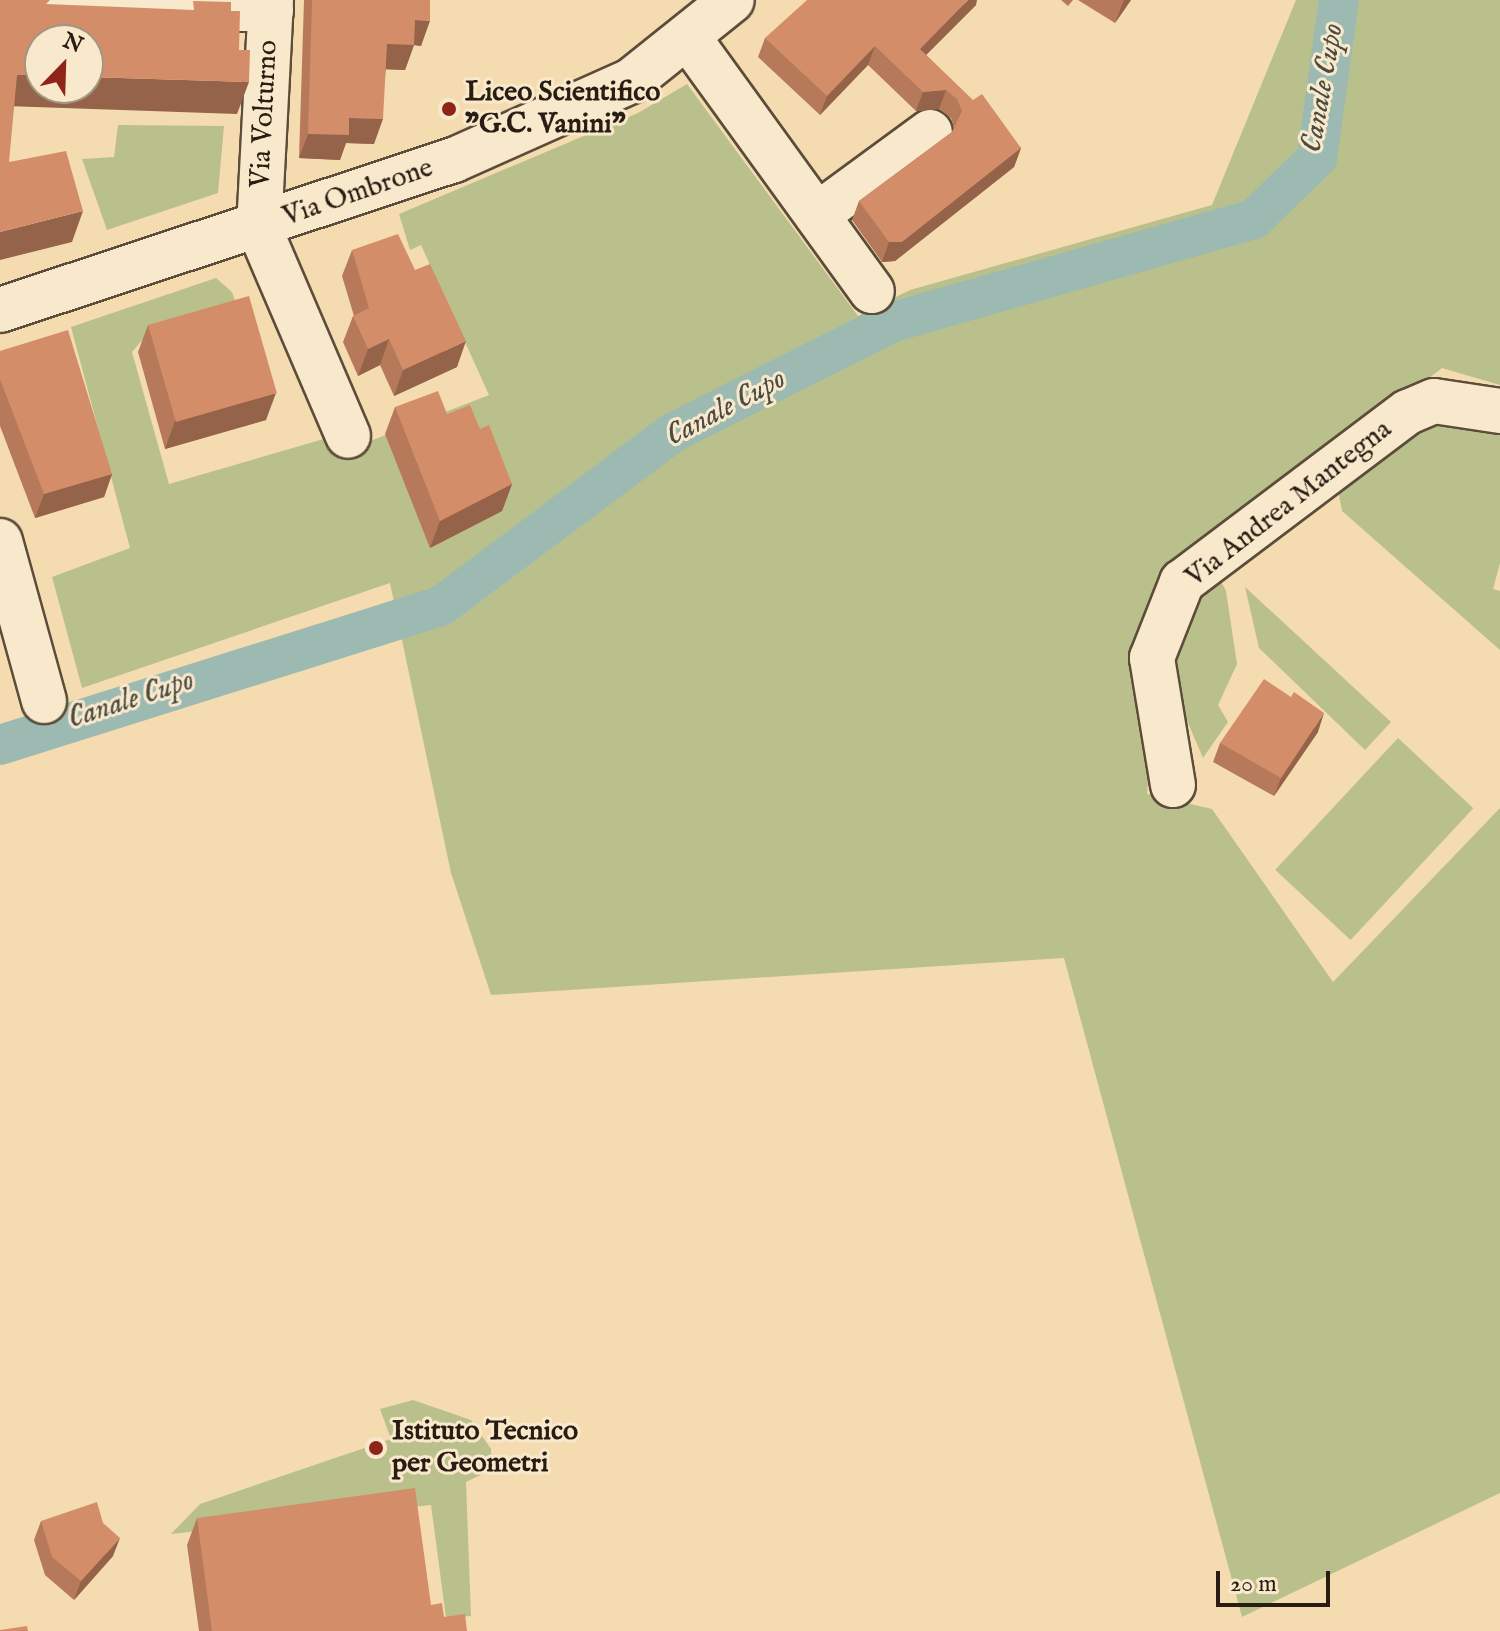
<!DOCTYPE html>
<style>
body{margin:0}
#map{position:relative;width:1500px;height:1631px;overflow:hidden;background:#f4dcb0;font-family:"IM FELL English",serif}
div>[style]{position:absolute}
.green>*{inset:0;background:#bac08c;transform-origin:0 0}
.canal>*{height:40px;margin:-20px;padding:0 20px;transform-origin:20px;border-radius:20px;background:#9cbab1}
.roads{filter:drop-shadow(2px 0 #5c4c3a) drop-shadow(-2px 0 #5c4c3a) drop-shadow(0 2px #5c4c3a) drop-shadow(0 -2px #5c4c3a)}
.minor>*{height:44px;margin:-22px;padding:0 22px;transform-origin:22px;border-radius:22px;background:#f8e8cc}
.wall>*{inset:0;background:#b6795a}
.shaded-wall>*{inset:0;background:#94634a}
.building>*{inset:0;background:#d48d69;transform-origin:0 0}
.dots>*{width:22px;height:22px;translate:-50% -50%;box-sizing:border-box;border:4px solid #f8e8cc;border-radius:50%}
span{translate:-50% -50%;white-space:nowrap;text-align:center;line-height:1.15;-webkit-text-stroke:6px #f8e8cc;paint-order:stroke}
.poi-label{font-size:28px;color:#291c12;font-weight:700}
.left{translate:0 -50%;text-align:left}
.street-label{font-size:28px;color:#291c12}
.water-label{font-size:30px;color:#4c4b42;font-style:italic}
.north{position:absolute;left:24px;top:24px;width:80px;height:80px;box-sizing:border-box;background:#f8e8cc;border:2px solid #a59682;border-radius:50%;rotate:23deg;font-size:22px;font-weight:700;line-height:32px;text-align:center;color:#291c12}
.north::after{content:'';display:block;margin:auto;width:28px;height:36px;background:#8f2418;clip-path:polygon(50% 0,100% 100%,50% 72%,0 100%)}
.scale{position:absolute;left:1216px;top:1571px;width:114px;height:36px;box-sizing:border-box;border:4px solid #291c12;border-top:0;padding-left:10px;font-size:24px;line-height:28px;white-space:nowrap;color:#291c12;-webkit-text-stroke:6px #f8e8cc;paint-order:stroke}
</style>
<div id="map">
<div class="green">
<div style="clip-path:polygon(1296px 0,1500px 0,1500px 385px,1442px 368px,1166px 582px,1147px 794px,1212px 809px,1333px 982px,1500px 808px,1500px 1493px,1242px 1617px,1064px 958px,491px 995px,451px 873px,390px 583px,82px 688px,52px 577px,130px 548px,71px 327px,216px 278px,232px 292px,242px 321px,151px 330px,132px 352px,169px 484px,327px 438px,334px 455px,489px 395px,421px 245px,410px 250px,399px 214px,638px 113px,687px 84px,858px 316px,910px 290px,1212px 205px)"></div>
<div style="clip-path:polygon(118px 125px,224px 126px,218px 193px,107px 230px,82px 159px,114px 157px)"></div>
<div style="clip-path:polygon(1428px 419px,1500px 428px,1500px 563px,1493px 589px,1500px 591px,1500px 650px,1342px 511px,1337px 484px)"></div>
<div style="clip-path:polygon(1215px 570px,1226px 591px,1237px 664px,1218px 705px,1228px 722px,1203px 758px,1174px 690px,1174px 630px)"></div>
<div style="clip-path:polygon(1245px 587px,1391px 722px,1365px 750px,1259px 648px)"></div>
<div style="left:1398px;top:738px;width:103px;height:180px;rotate:43deg"></div>
<div style="clip-path:polygon(413px 1400px,471px 1420px,491px 1449px,491px 1470px,466px 1482px,471px 1616px,446px 1618px,431px 1505px,171px 1534px,200px 1504px,391px 1439px,380px 1409px)"></div>
</div>
<div class="canal">
<div style="left:0;top:745px;width:462px;rotate:-17.5deg"></div>
<div style="left:441px;top:606px;width:289px;rotate:-36.8deg"></div>
<div style="left:672px;top:433px;width:247px;rotate:-26.7deg"></div>
<div style="left:893px;top:322px;width:375px;rotate:-15.9deg"></div>
<div style="left:1254px;top:219px;width:88px;rotate:-44.1deg"></div>
<div style="left:1317px;top:158px;width:160px;rotate:-82.1deg"></div>
</div>
<div class="roads">
<div class="minor">
<div style="left:271px;top:0;width:228px;rotate:93deg"></div>
<div style="left:259px;top:228px;width:226px;rotate:66.8deg"></div>
<div style="left:0;top:2px;width:271px;rotate:1.7deg"></div>
<div style="left:690px;top:40px;width:310px;rotate:54.1deg"></div>
<div style="left:817px;top:215px;width:140px;rotate:-36.3deg"></div>
<div style="left:0;top:310px;width:478px;rotate:-18.3deg"></div>
<div style="left:454px;top:160px;width:194px;rotate:-24.1deg"></div>
<div style="left:631px;top:81px;width:129px;rotate:-38.7deg"></div>
<div style="left:0;top:541px;width:166px;rotate:74.6deg"></div>
<div style="left:1173px;top:785px;width:129px;rotate:-99.4deg"></div>
<div style="left:1152px;top:658px;width:82px;rotate:-68.5deg"></div>
<div style="left:1182px;top:582px;width:283px;rotate:-37deg"></div>
<div style="left:1408px;top:412px;width:28px;rotate:-23deg"></div>
<div style="left:1434px;top:401px;width:67px;rotate:8.6deg"></div>
</div>
</div>
<div class="wall">
<div style="clip-path:polygon(304px 0,430px 0,421px 46px,414px 45px,405px 70px,386px 69px,374px 144px,346px 143px,340px 160px,299px 158px)"></div>
<div style="clip-path:polygon(1061px 0,1073px 0,1068px 6px)"></div>
<div style="clip-path:polygon(1078px 0,1131px 0,1115px 23px)"></div>
<div style="clip-path:polygon(829px 1px,976px 5px,926px 55px,1021px 148px,1014px 167px,895px 261px,882px 262px,852px 220px,859px 201px,952px 132px,954px 128px,951px 118px,939px 109px,916px 111px,868px 65px,820px 115px,758px 57px,765px 38px)"></div>
<div style="clip-path:polygon(352px 250px,457px 367px,394px 396px,380px 365px,358px 376px,343px 342px,353px 316px,354px 316px,342px 276px)"></div>
<div style="clip-path:polygon(148px 325px,266px 420px,165px 449px,138px 352px)"></div>
<div style="clip-path:polygon(0 351px,112px 474px,104px 497px,35px 518px,0 426px)"></div>
<div style="clip-path:polygon(395px 407px,447px 414px,480px 429px,512px 484px,502px 511px,430px 548px,385px 434px)"></div>
<div style="clip-path:polygon(1291px 697px,1318px 732px,1274px 796px,1213px 762px,1220px 743px)"></div>
<div style="clip-path:polygon(197px 1518px,431px 1605px,444px 1617px,467px 1631px,199px 1631px,187px 1545px)"></div>
<div style="clip-path:polygon(41px 1521px,113px 1556px,74px 1600px,45px 1575px,34px 1540px)"></div>
</div>
<div class="shaded-wall">
<div style="clip-path:polygon(968px 0,977px 0,976px 5px,913px 68px,920px 49px)"></div>
<div style="clip-path:polygon(1124px 0,1131px 0,1115px 23px)"></div>
<div style="clip-path:polygon(415px 20px,430px 21px,421px 46px,414px 45px,405px 70px,378px 69px,387px 44px)"></div>
<div style="clip-path:polygon(875px 46px,868px 65px,820px 115px,827px 96px)"></div>
<div style="clip-path:polygon(17px 75px,40px 75px,40px 88px,88px 88px,88px 77px,249px 82px,237px 114px,6px 106px)"></div>
<div style="clip-path:polygon(946px 90px,939px 109px,916px 111px,923px 92px)"></div>
<div style="clip-path:polygon(349px 118px,383px 119px,374px 144px,346px 143px,340px 160px,299px 158px,308px 134px)"></div>
<div style="clip-path:polygon(1021px 148px,1014px 167px,895px 261px,882px 262px,889px 242px)"></div>
<div style="clip-path:polygon(83px 211px,72px 242px,0 260px,0 232px)"></div>
<div style="clip-path:polygon(389px 339px,380px 365px,358px 376px,368px 349px)"></div>
<div style="clip-path:polygon(466px 341px,457px 367px,394px 396px,403px 370px)"></div>
<div style="clip-path:polygon(276px 393px,266px 420px,165px 449px,175px 421px)"></div>
<div style="clip-path:polygon(112px 474px,104px 497px,35px 518px,44px 494px)"></div>
<div style="clip-path:polygon(512px 484px,502px 511px,430px 548px,440px 521px)"></div>
<div style="clip-path:polygon(1324px 713px,1318px 732px,1274px 796px,1281px 778px)"></div>
<div style="clip-path:polygon(120px 1538px,113px 1556px,74px 1600px,81px 1581px)"></div>
</div>
<div class="building">
<div style="clip-path:polygon(0 0,50px 0,46px 4px,194px 10px,193px 1px,231px 2px,231px 11px,240px 11px,239px 50px,250px 50px,249px 82px,88px 77px,88px 40px,40px 40px,40px 75px,17px 75px,9px 162px,66px 151px,83px 211px,0 232px)"></div>
<div style="clip-path:polygon(312px 0,430px 0,430px 21px,415px 20px,414px 45px,387px 44px,383px 119px,349px 118px,349px 135px,308px 134px)"></div>
<div style="clip-path:polygon(807px 0,968px 0,920px 49px,973px 100px,982px 94px,1021px 148px,902px 242px,889px 242px,859px 201px,952px 132px,962px 111px,957px 99px,946px 90px,923px 92px,875px 46px,827px 96px,765px 38px)"></div>
<div style="clip-path:polygon(398px 234px,415px 270px,430px 264px,466px 341px,403px 370px,389px 339px,368px 349px,353px 316px,369px 308px,352px 250px)"></div>
<div style="left:249px;top:296px;width:101px;height:105px;rotate:74deg"></div>
<div style="clip-path:polygon(68px 330px,112px 474px,44px 494px,0 379px,0 351px)"></div>
<div style="clip-path:polygon(438px 391px,447px 414px,470px 405px,480px 429px,489px 425px,512px 484px,440px 521px,395px 407px)"></div>
<div style="clip-path:polygon(1264px 679px,1291px 697px,1294px 692px,1324px 713px,1281px 778px,1220px 743px)"></div>
<div style="clip-path:polygon(415px 1488px,431px 1605px,442px 1603px,444px 1617px,465px 1614px,467px 1631px,212px 1631px,197px 1518px)"></div>
<div style="clip-path:polygon(97px 1502px,103px 1523px,120px 1538px,81px 1581px,52px 1557px,41px 1521px)"></div>
<div style="clip-path:polygon(27px 1626px,28px 1631px,0 1631px,0 1630px)"></div>
</div>
<div class="dots">
<div style="left:449px;top:109px;background:#8f2418"></div>
<div style="left:376px;top:1448px;background:#8f2418"></div>
</div>
<div class="poi-label">
<span class="left" style="left:465px;top:109px">Liceo Scientifico<br>"G.C. Vanini"</span>
<span class="left" style="left:392px;top:1448px">Istituto Tecnico<br>per Geometri</span>
</div>
<div class="street-label">
<span style="left:265px;top:114px;rotate:-87deg">Via Volturno</span>
<span style="left:358px;top:193px;rotate:-19deg">Via Ombrone</span>
<span style="left:1289px;top:504px;rotate:-38deg">Via Andrea Mantegna</span>
</div>
<div class="water-label">
<span style="left:1323px;top:88px;rotate:-80deg">Canale Cupo</span>
<span style="left:726px;top:408px;rotate:-28deg">Canale Cupo</span>
<span style="left:131px;top:700px;rotate:-18deg">Canale Cupo</span>
</div>
<div class="north">N</div>
<div class="scale">20 m</div>
</div>
